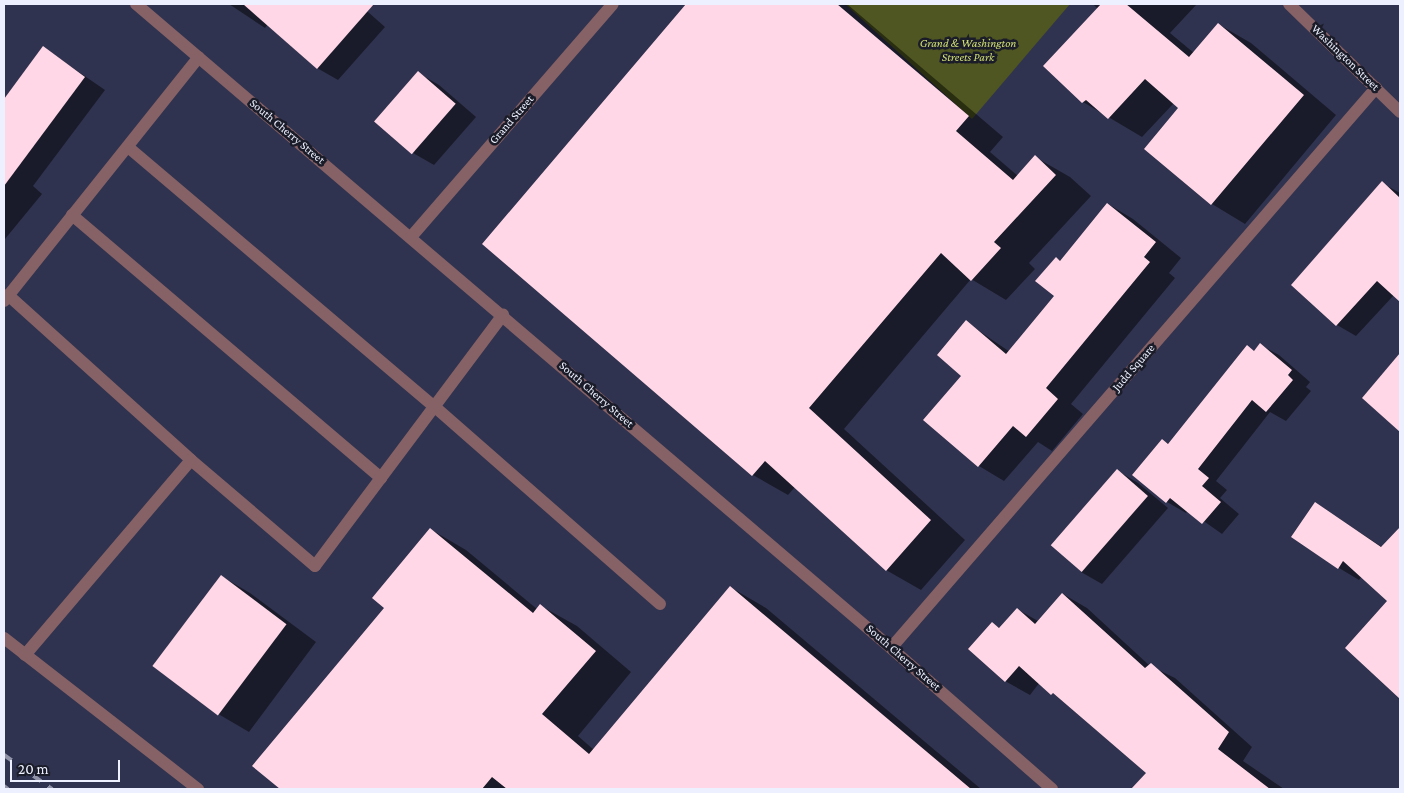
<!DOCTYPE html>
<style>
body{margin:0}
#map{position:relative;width:1404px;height:793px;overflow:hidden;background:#30334f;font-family:"Crimson Pro",serif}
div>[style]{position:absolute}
.green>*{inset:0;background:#4f5621}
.shadow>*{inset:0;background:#0007}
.building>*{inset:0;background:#ffd7e6;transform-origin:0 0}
.lane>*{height:12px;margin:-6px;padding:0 6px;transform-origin:6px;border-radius:6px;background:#866266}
.street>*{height:12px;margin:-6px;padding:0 6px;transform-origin:6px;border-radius:6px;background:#866266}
.rail>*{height:4px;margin-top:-2px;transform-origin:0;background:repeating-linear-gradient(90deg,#9194a9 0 9px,transparent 0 18px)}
span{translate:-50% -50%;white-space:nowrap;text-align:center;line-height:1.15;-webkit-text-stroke:5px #1b1c29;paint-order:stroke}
.park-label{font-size:12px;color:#d0df74;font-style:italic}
.street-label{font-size:12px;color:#edf0fe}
.frame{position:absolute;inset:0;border:5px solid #edf0fe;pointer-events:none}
.scale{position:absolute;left:10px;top:760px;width:110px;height:22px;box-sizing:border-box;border:2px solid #edf0fe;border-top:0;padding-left:6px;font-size:15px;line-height:18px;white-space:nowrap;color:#edf0fe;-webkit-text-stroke:4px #1b1c29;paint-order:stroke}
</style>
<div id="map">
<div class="green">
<div style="clip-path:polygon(845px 4px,1070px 4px,972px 119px)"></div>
</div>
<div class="shadow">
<div style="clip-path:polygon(229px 4px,359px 4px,385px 27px,338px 80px,317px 68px,268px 24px,265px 28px)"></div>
<div style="clip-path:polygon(688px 4px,847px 4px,1003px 137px,990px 152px,1018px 176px,1035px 157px,1070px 177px,1091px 196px,1029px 263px,1035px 269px,1006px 300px,971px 279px,844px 429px,965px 540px,921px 590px,886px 570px,795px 487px,788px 495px,753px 475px,483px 244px)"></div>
<div style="clip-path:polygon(1093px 4px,1197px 4px,1170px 33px,1194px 53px,1218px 24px,1251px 43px,1336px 115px,1245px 224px,1212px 204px,1146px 149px,1180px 108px,1174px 103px,1142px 137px,1083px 102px,1098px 9px)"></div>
<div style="clip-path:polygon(44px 48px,105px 90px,33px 186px,42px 194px,5px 239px,4px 144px,20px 124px,4px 112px,4px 101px)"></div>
<div style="clip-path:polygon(418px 73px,439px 85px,476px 117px,434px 165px,413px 153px,376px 122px)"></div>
<div style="clip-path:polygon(1382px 183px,1400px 193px,1400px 300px,1394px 295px,1356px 336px,1337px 325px,1293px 285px)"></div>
<div style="clip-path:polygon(1108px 204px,1133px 219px,1181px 258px,1169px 273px,1175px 278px,1071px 404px,1083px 414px,1052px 451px,1038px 442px,1004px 481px,979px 466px,925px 420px,963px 375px,966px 322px,1010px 352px,1055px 296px,1056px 258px,1061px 261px)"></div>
<div style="clip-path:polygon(1260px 345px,1279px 355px,1310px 382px,1306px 387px,1311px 391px,1286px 421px,1270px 412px,1216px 481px,1227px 490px,1220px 498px,1239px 514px,1222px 534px,1188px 510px,1186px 513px,1167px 502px,1134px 475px,1162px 440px,1169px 444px)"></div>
<div style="clip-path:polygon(1386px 371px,1400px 379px,1400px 430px,1363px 398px)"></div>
<div style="clip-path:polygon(1118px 471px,1138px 483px,1168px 508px,1102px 584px,1081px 572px)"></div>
<div style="clip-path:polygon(1315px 503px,1382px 547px,1390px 540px,1400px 546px,1400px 695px,1395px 692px,1389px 601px,1362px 576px,1359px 580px,1339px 568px)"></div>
<div style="clip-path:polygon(430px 529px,466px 550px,537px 609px,541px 606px,577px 626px,631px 672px,578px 736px,594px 750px,730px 587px,766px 608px,981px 789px,282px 789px,254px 765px,385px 608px)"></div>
<div style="clip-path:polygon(221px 576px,250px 593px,316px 642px,249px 732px,220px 715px,155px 667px)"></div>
<div style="clip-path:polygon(1063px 594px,1087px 608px,1150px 666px,1175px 678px,1252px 747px,1243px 761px,1284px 789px,1154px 789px,1143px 778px,1147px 773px,1040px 682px,1030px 695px,1005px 681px,993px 624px,1000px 628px,1017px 609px,1038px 621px)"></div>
</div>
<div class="building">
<div style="clip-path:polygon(243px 4px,374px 4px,317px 69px)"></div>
<div style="clip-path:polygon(686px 4px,837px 4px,969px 116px,956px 131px,1013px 180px,1035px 155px,1056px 175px,994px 242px,1001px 248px,971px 281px,941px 253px,809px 408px,931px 520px,886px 571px,765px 461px,752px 476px,482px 244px)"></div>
<div style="clip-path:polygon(1101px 4px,1126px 4px,1189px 57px,1218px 23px,1304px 95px,1211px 205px,1144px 149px,1178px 108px,1145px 79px,1108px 119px,1086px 100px,1082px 103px,1043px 66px)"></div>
<div style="clip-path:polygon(43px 46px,85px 77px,4px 186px,4px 99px)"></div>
<div style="left:418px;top:71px;width:50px;height:67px;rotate:41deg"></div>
<div style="clip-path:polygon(1382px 181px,1400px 198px,1400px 302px,1377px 281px,1336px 326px,1291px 285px)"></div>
<div style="clip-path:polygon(1107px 203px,1156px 242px,1144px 257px,1150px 262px,1046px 388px,1058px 399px,1026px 437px,1013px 426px,978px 467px,923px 420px,961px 376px,937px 355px,966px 320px,1006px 354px,1054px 296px,1035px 281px,1056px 257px,1060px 261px)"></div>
<div style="clip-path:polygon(1260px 343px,1292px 370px,1288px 375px,1293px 380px,1266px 412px,1252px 400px,1198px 469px,1209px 478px,1202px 486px,1221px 502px,1202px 524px,1170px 498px,1166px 503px,1132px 475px,1162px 439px,1168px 444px,1247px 345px,1254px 351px)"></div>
<div style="clip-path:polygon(1400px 353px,1400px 432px,1362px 398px)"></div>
<div style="left:1117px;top:469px;width:41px;height:101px;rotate:41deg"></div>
<div style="clip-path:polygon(1315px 502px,1381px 547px,1400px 527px,1400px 699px,1345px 648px,1387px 601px,1343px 561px,1338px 569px,1291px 537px)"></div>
<div style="clip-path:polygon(430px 528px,533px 613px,540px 604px,596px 651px,542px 714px,589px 754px,730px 586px,971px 789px,507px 789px,492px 777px,482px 789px,280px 789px,252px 766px,384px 608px,372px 598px)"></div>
<div style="left:221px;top:575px;width:82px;height:114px;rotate:37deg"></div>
<div style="clip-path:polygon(1062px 593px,1145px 668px,1151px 663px,1229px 732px,1218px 749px,1270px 789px,1131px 789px,1146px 773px,1053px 693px,1051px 695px,1019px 666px,1005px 682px,968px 649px,992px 622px,999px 628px,1017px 608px,1035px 624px)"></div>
</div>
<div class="lane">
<div style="left:128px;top:147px;width:402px;rotate:40.3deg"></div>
<div style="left:435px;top:407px;width:299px;rotate:41.2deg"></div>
<div style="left:72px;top:215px;width:406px;rotate:40.4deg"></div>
<div style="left:8px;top:295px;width:246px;rotate:42deg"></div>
<div style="left:4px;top:301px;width:312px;rotate:-51.4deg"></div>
<div style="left:4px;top:638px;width:246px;rotate:37.9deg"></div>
<div style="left:25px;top:655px;width:256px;rotate:-49.6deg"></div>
<div style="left:191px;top:460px;width:163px;rotate:40.5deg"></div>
<div style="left:315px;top:566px;width:314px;rotate:-53.2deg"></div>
</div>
<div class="street">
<div style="left:136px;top:4px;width:992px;rotate:40.46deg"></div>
<div style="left:891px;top:648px;width:214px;rotate:41.2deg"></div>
<div style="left:1289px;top:4px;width:155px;rotate:44.2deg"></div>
<div style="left:411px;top:237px;width:308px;rotate:-49.1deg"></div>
<div style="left:891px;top:648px;width:741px;rotate:-49.11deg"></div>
</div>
<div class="rail">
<div style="left:4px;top:755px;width:59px;rotate:35.3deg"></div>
<div style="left:4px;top:786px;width:5px;rotate:37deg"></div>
</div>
<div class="park-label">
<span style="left:968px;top:51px">Grand &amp; Washington<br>Streets Park</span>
</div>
<div class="street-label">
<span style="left:1345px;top:58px;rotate:44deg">Washington Street</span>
<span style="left:512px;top:120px;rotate:-49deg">Grand Street</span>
<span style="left:287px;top:132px;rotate:40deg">South Cherry Street</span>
<span style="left:1134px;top:368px;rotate:-49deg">Judd Square</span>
<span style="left:596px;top:395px;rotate:41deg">South Cherry Street</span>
<span style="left:903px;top:658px;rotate:41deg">South Cherry Street</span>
</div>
<div class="frame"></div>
<div class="scale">20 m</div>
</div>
